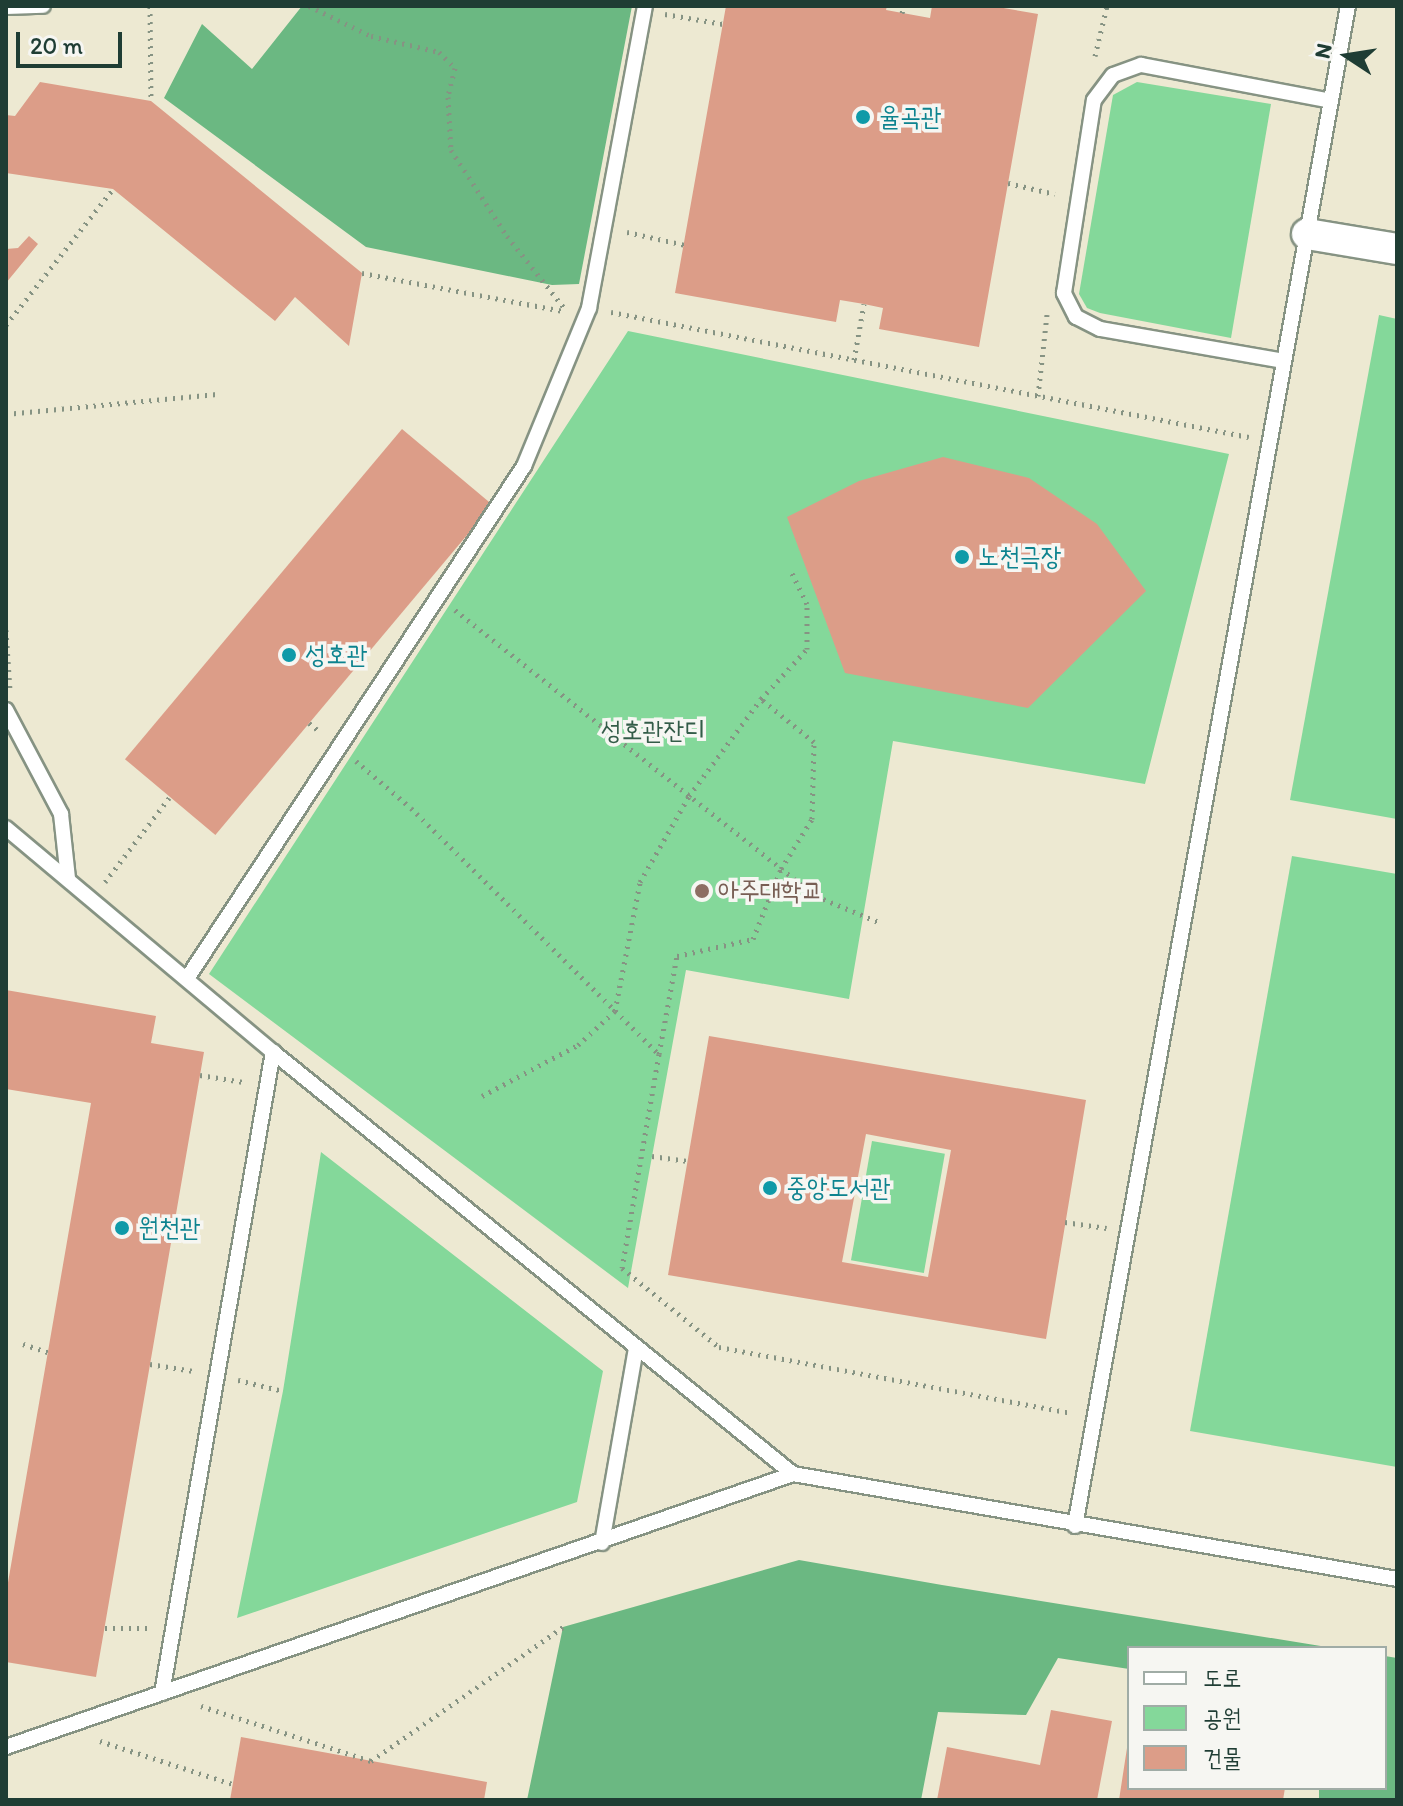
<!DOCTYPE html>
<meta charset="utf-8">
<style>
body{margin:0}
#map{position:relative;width:1403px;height:1806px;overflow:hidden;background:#ede9d2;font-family:Itim,"Poor Story",sans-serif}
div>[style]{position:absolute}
.green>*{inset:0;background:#84d89a;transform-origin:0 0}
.forest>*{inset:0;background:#6bb882}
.building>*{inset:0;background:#dc9d88;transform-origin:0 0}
.path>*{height:5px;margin-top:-2.5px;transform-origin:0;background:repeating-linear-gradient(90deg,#869383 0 2px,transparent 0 8px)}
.roads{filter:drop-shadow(2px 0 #869383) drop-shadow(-2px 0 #869383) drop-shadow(0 2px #869383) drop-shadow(0 -2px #869383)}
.service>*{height:14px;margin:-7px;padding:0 7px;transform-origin:7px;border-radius:7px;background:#fff}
.minor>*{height:30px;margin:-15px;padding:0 15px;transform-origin:15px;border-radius:15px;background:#fff}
.dots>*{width:22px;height:22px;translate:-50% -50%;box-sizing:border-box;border:4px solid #f6f6f2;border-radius:50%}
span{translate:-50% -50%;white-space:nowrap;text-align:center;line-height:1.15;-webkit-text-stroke:7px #f6f6f2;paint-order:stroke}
.culture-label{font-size:26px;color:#0d838f}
.left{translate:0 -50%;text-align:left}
.park-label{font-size:26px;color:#335c48}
.education-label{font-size:26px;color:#785e54}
.frame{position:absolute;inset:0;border:8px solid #1f3d34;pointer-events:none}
.legend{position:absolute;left:1127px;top:1646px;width:260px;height:144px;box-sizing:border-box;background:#f6f6f2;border:2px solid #a0aca6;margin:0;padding:10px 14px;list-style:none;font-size:24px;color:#1f3d34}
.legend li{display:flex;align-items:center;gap:16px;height:40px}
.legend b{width:40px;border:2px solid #a0aca6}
.north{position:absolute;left:1307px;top:16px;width:80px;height:80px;-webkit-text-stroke:6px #f6f6f2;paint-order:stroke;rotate:282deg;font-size:22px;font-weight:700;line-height:32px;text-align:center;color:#1f3d34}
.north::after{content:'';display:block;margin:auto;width:28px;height:36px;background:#1f3d34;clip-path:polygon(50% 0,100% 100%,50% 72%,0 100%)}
.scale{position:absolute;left:16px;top:32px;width:106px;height:36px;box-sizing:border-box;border:4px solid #1f3d34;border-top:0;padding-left:10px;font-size:24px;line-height:28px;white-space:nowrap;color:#1f3d34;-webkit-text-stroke:6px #f6f6f2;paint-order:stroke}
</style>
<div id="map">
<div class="green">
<div style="clip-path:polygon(1137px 82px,1271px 104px,1231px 338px,1100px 313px,1087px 308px,1079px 294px,1113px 95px)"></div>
<div style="clip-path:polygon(1379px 315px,1397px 319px,1397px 819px,1290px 800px)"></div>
<div style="clip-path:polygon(628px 331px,1229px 454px,1145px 784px,893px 741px,849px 999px,686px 970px,628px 1288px,209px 974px)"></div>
<div style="clip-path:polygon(1292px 856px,1397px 874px,1397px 1467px,1190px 1431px)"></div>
<div style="left:872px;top:1141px;width:74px;height:121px;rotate:10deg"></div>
<div style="clip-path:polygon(321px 1152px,603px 1371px,577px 1502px,237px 1618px,283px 1391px)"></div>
</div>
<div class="forest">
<div style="clip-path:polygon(302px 6px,632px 6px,579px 284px,552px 285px,366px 247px,164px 98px,202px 24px,252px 69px)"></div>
<div style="clip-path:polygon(799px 1560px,942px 1585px,1333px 1648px,1129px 1648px,1129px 1669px,1058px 1658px,1026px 1715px,938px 1712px,921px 1800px,527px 1800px,563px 1627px)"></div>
<div style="clip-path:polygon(1385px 1656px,1397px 1658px,1397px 1800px,1319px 1800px,1319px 1788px,1385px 1788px)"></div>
</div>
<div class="building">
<div style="clip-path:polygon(726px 6px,887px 6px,886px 10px,930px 18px,932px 6px,992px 6px,1038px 14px,979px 347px,879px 329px,883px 308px,864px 304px,840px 300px,836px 322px,675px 293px)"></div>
<div style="clip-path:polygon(40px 82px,151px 101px,362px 273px,349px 346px,295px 297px,275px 321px,113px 189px,6px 173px,6px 115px,15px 116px)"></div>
<div style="clip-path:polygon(29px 236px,38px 244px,6px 283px,6px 249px,18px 248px)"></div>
<div style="left:402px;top:429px;width:118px;height:431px;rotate:40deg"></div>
<div style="clip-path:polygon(943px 457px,1029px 478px,1097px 524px,1146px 591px,1028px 708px,845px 673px,787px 517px,859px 481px)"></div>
<div style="clip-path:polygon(6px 990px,156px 1016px,151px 1043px,204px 1052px,96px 1677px,6px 1662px,6px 1594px,91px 1103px,6px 1089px)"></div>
<div style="clip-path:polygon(evenodd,709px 1036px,1086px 1100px,1046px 1339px,668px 1275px,709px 1036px,866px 1134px,951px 1150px,928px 1277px,842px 1262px,866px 1134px)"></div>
<div style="clip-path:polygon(1051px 1710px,1112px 1721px,1097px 1800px,937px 1800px,947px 1747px,1040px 1765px)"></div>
<div style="clip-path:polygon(241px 1737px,487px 1782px,484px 1800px,230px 1800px)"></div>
<div style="clip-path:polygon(1127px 1748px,1129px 1788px,1285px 1788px,1283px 1800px,1119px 1800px)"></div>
</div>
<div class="path">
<div style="left:150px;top:6px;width:95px;rotate:89.4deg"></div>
<div style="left:309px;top:6px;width:69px;rotate:25.8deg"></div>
<div style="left:371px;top:36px;width:70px;rotate:13.2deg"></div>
<div style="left:439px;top:52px;width:23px;rotate:45deg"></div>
<div style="left:455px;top:68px;width:30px;rotate:104deg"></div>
<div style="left:448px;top:97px;width:53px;rotate:86.8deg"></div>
<div style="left:451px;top:150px;width:103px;rotate:56.9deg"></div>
<div style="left:507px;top:236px;width:93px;rotate:51.5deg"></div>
<div style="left:902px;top:13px;width:7px;rotate:-74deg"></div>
<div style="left:665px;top:14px;width:59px;rotate:9.8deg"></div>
<div style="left:1095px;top:56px;width:51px;rotate:-76.5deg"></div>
<div style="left:1008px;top:183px;width:48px;rotate:13.2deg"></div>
<div style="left:627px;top:232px;width:59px;rotate:12.6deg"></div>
<div style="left:362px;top:273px;width:206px;rotate:10.7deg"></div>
<div style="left:611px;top:312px;width:650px;rotate:11.09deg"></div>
<div style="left:6px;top:325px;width:173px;rotate:-51.8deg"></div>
<div style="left:854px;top:360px;width:57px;rotate:-79.9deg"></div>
<div style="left:1038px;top:396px;width:82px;rotate:-83.7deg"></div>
<div style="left:6px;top:414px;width:212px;rotate:-5.4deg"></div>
<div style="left:455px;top:610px;width:461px;rotate:38.4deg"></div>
<div style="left:816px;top:896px;width:70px;rotate:22.6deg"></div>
<div style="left:6px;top:630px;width:60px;rotate:86.2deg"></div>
<div style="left:309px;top:723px;width:14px;rotate:39deg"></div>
<div style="left:356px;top:761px;width:72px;rotate:40.5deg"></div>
<div style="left:411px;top:808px;width:349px;rotate:44.8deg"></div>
<div style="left:659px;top:1054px;width:217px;rotate:99.8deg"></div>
<div style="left:622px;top:1268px;width:125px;rotate:39.2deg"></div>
<div style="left:719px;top:1347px;width:358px;rotate:10.6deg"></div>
<div style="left:105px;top:882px;width:106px;rotate:-52.7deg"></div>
<div style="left:659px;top:1054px;width:100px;rotate:-79.6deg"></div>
<div style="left:677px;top:956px;width:78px;rotate:-12.6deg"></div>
<div style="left:753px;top:939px;width:75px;rotate:-68.2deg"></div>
<div style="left:781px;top:869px;width:59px;rotate:-58.2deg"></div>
<div style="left:812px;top:819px;width:77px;rotate:-88.5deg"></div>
<div style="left:814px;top:742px;width:68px;rotate:-140.9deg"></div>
<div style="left:200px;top:1075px;width:44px;rotate:9.2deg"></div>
<div style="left:482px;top:1096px;width:109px;rotate:-28deg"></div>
<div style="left:578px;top:1045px;width:50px;rotate:-42.6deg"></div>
<div style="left:615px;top:1011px;width:131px;rotate:-79deg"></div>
<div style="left:640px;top:882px;width:99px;rotate:-60.3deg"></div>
<div style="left:689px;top:796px;width:121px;rotate:-53.4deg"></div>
<div style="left:761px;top:699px;width:68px;rotate:-47.4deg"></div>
<div style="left:807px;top:649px;width:45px;rotate:-90deg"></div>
<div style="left:807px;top:604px;width:39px;rotate:-116deg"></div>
<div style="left:652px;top:1156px;width:36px;rotate:8deg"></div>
<div style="left:1065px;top:1222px;width:42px;rotate:8.1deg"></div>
<div style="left:23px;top:1344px;width:26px;rotate:18deg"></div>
<div style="left:150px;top:1364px;width:44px;rotate:9.2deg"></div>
<div style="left:238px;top:1380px;width:46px;rotate:13.7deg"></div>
<div style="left:105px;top:1628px;width:43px"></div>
<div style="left:201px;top:1706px;width:179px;rotate:17.9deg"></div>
<div style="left:371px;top:1761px;width:234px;rotate:-34.9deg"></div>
<div style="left:100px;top:1741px;width:139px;rotate:18deg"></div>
</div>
<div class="roads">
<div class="service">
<div style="left:6px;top:7px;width:37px;rotate:-2deg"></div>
<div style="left:1284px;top:361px;width:187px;rotate:-170.1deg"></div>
<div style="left:1100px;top:329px;width:27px;rotate:-153deg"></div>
<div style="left:1076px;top:317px;width:27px;rotate:-117deg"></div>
<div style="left:1064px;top:293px;width:195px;rotate:-81.2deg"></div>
<div style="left:1094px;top:100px;width:31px;rotate:-53deg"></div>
<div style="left:1113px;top:75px;width:30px;rotate:-20deg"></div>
<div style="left:1141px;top:65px;width:193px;rotate:10.7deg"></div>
<div style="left:6px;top:710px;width:118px;rotate:62.1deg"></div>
<div style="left:61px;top:814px;width:64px;rotate:83.8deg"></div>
<div style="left:6px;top:828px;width:349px;rotate:40deg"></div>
<div style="left:273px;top:1052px;width:670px;rotate:39.06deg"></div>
<div style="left:793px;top:1474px;width:613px;rotate:9.86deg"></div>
<div style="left:188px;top:977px;width:612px;rotate:-56.67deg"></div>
<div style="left:524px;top:466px;width:171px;rotate:-67.6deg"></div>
<div style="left:589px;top:308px;width:307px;rotate:-79.5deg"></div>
<div style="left:1075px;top:1526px;width:1544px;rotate:-79.82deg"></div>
<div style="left:602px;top:1543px;width:197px;rotate:-80.1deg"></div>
<div style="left:162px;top:1693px;width:651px;rotate:-80.18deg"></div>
<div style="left:6px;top:1747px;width:833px;rotate:-19.13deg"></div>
</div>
<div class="minor">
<div style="left:1307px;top:234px;width:91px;rotate:9.5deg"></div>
</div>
</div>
<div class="dots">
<div style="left:863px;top:117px;background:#0f9aa8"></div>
<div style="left:962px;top:557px;background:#0f9aa8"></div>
<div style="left:289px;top:655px;background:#0f9aa8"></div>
<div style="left:702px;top:891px;background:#8d6e63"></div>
<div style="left:770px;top:1188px;background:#0f9aa8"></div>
<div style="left:122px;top:1228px;background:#0f9aa8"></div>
</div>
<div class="culture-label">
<span class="left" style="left:879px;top:117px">율곡관</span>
<span class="left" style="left:978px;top:557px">노천극장</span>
<span class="left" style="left:305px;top:655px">성호관</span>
<span class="left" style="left:786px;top:1188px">중앙도서관</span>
<span class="left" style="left:138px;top:1228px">원천관</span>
</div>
<div class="park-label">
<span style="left:653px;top:731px">성호관잔디</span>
</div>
<div class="education-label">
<span class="left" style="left:718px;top:891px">아주대학교</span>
</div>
<div class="frame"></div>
<ul class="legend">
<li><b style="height:10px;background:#fff"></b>도로</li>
<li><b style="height:22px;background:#84d89a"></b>공원</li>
<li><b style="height:22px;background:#dc9d88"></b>건물</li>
</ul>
<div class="north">N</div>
<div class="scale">20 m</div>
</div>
